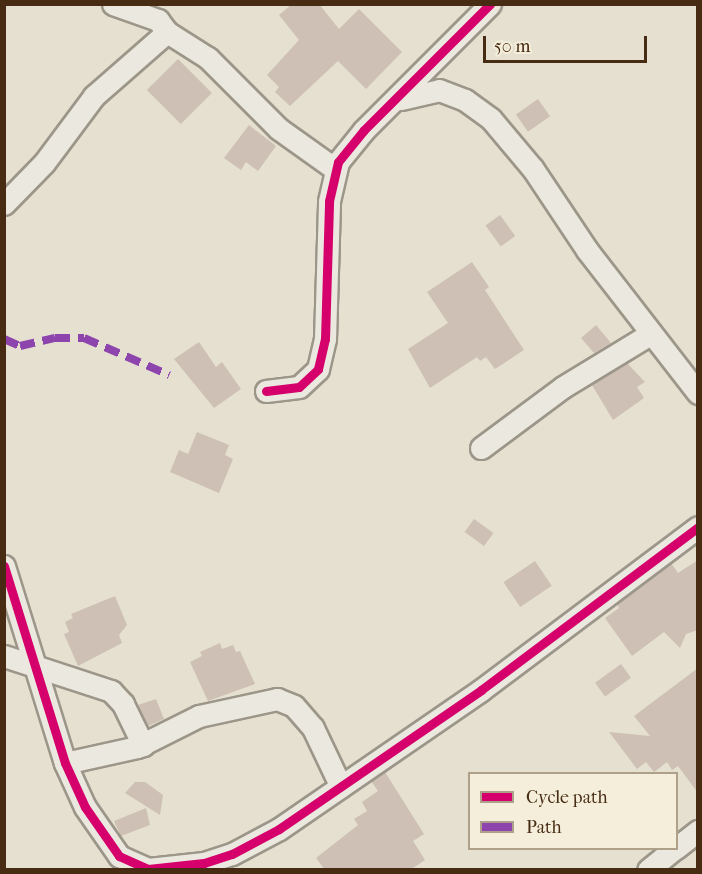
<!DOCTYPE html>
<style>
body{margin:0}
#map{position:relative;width:702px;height:874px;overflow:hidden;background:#e5e0cf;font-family:"IM FELL French Canon",serif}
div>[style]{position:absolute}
.building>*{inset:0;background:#cec0b5;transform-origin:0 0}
.roads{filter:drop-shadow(2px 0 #9c9689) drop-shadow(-2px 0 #9c9689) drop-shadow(0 2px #9c9689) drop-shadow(0 -2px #9c9689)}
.minor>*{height:21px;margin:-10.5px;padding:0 10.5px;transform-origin:10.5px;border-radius:10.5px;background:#ebe8df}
.quiet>*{height:8px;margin-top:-4px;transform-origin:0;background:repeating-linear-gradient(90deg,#8e44ad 0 15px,transparent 0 23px)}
.cycleway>*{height:9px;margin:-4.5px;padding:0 4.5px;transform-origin:4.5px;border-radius:4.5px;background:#d6006c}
span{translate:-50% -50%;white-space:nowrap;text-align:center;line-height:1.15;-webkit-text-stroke:4.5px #f4eeda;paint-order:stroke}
.frame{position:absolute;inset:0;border:6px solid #472b13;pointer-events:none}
.legend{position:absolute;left:468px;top:772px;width:210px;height:78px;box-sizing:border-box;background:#f4eeda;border:2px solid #afa08a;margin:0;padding:8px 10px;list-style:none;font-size:18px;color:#472b13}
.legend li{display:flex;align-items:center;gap:12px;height:30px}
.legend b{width:30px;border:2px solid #afa08a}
.scale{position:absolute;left:483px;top:36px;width:164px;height:27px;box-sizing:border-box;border:3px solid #472b13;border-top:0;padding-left:8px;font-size:18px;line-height:21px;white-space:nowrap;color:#472b13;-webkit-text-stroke:4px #f4eeda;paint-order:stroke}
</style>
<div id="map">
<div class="building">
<div style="clip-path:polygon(292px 4px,319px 4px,339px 29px,359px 9px,402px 52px,366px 89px,338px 61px,290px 106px,275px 92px,279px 87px,267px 75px,299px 40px,279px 15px)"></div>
<div style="left:178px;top:59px;width:48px;height:44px;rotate:45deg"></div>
<div style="left:538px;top:99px;width:21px;height:27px;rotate:55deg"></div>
<div style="clip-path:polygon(249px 125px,276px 146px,258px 171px,246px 162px,241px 170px,224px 158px)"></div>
<div style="left:500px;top:215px;width:26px;height:18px;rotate:54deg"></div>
<div style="clip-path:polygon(472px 262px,489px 287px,485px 290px,524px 350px,495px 369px,486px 357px,480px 361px,477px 357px,430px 388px,408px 349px,448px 323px,427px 292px)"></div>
<div style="clip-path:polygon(596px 325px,611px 343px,594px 353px,581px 338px)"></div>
<div style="clip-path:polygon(199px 342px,216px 367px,222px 362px,241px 389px,214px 408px,174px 359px)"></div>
<div style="clip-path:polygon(627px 363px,645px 382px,637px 387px,644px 398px,613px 420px,592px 385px)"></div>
<div style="clip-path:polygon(197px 432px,229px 445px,225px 455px,233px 459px,219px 493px,170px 472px,179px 450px,188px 454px)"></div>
<div style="left:474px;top:519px;width:24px;height:16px;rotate:36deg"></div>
<div style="clip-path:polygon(698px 560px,698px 630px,686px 634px,680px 648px,664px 632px,632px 656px,605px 618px,619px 608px,617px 604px,671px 563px,678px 573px)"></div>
<div style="left:535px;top:561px;width:30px;height:38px;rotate:56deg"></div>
<div style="clip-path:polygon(115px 596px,127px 625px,119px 635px,122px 643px,78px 666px,64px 634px,69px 632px,65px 622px,73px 618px,71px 614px)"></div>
<div style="clip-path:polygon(220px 643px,222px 649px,233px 645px,236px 652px,240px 651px,255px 684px,208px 701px,190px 662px,202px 656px,200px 652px)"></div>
<div style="left:621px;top:664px;width:17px;height:32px;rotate:54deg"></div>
<div style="clip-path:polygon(698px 668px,698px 793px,678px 766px,672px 770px,667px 762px,654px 772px,646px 762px,637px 769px,609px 732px,650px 736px,634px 716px)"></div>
<div style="clip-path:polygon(156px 699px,164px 719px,148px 726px,138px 705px)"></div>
<div style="clip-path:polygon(385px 772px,424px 834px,413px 841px,425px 860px,410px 870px,325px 870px,316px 858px,358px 825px,354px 819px,367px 811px,362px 802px,378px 791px,371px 781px)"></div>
<div style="clip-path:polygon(135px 782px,145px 782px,163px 795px,160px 815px,125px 793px)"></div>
<div style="clip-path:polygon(146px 808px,150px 825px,121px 836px,114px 821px)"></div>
</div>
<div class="roads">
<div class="minor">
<div style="left:113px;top:4px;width:48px;rotate:19.6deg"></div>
<div style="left:158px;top:20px;width:15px;rotate:53deg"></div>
<div style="left:167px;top:32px;width:49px;rotate:32.4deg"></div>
<div style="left:208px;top:58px;width:100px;rotate:45deg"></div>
<div style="left:279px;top:129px;width:69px;rotate:35.5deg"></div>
<div style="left:401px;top:99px;width:39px;rotate:-13deg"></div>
<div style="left:439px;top:90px;width:28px;rotate:21deg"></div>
<div style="left:465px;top:100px;width:32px;rotate:36deg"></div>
<div style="left:491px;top:119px;width:65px;rotate:50deg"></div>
<div style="left:533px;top:169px;width:97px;rotate:56.3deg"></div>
<div style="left:587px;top:250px;width:181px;rotate:52.2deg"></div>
<div style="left:4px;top:204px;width:57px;rotate:-45.7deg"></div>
<div style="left:44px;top:163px;width:84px;rotate:-53.3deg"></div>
<div style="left:94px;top:96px;width:97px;rotate:-41.2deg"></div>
<div style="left:266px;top:391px;width:33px;rotate:-7deg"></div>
<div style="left:299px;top:387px;width:26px;rotate:-43deg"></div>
<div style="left:318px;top:369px;width:31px;rotate:-77deg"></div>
<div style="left:325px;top:339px;width:138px;rotate:-88.3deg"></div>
<div style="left:329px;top:201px;width:40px;rotate:-77deg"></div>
<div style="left:338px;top:162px;width:41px;rotate:-50.9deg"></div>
<div style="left:364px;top:130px;width:178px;rotate:-45deg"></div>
<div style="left:481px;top:448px;width:102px;rotate:-36.6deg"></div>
<div style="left:563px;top:387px;width:102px;rotate:-31.3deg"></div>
<div style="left:4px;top:566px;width:206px;rotate:72.8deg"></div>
<div style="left:65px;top:763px;width:48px;rotate:65.6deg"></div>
<div style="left:85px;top:807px;width:60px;rotate:55.2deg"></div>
<div style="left:119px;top:856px;width:32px;rotate:24deg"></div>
<div style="left:148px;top:869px;width:56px;rotate:-6.1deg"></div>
<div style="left:204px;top:863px;width:29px;rotate:-18deg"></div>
<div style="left:232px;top:854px;width:53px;rotate:-28deg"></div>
<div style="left:279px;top:829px;width:245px;rotate:-34.5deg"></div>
<div style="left:481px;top:690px;width:271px;rotate:-36.9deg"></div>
<div style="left:4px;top:656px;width:113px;rotate:18.1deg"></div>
<div style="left:111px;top:691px;width:18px;rotate:47deg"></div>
<div style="left:123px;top:704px;width:46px;rotate:64deg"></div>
<div style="left:65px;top:763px;width:74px;rotate:-12.5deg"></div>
<div style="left:137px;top:747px;width:69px;rotate:-26.6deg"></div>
<div style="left:199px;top:716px;width:80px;rotate:-12.3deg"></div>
<div style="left:277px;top:699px;width:18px;rotate:22deg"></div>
<div style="left:294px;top:706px;width:29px;rotate:49deg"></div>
<div style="left:313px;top:728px;width:65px;rotate:64.6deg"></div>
<div style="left:676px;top:848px;width:28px;rotate:-38deg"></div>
<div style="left:648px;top:870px;width:35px;rotate:-39deg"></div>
</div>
</div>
<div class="quiet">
<div style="left:4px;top:339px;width:17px;rotate:24deg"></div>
<div style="left:20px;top:346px;width:36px;rotate:-13deg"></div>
<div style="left:55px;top:338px;width:29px"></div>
<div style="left:84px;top:338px;width:93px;rotate:23.5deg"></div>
</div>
<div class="cycleway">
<div style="left:266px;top:391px;width:33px;rotate:-7deg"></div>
<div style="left:299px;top:387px;width:26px;rotate:-43deg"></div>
<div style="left:318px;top:369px;width:31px;rotate:-77deg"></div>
<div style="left:325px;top:339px;width:138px;rotate:-88.3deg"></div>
<div style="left:329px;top:201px;width:40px;rotate:-77deg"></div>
<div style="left:338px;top:162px;width:41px;rotate:-50.9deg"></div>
<div style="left:364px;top:130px;width:178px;rotate:-45deg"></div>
<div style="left:4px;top:566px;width:206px;rotate:72.8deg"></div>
<div style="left:65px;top:763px;width:48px;rotate:65.6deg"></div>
<div style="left:85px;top:807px;width:60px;rotate:55.2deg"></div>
<div style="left:119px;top:856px;width:32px;rotate:24deg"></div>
<div style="left:148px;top:869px;width:56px;rotate:-6.1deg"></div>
<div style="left:204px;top:863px;width:29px;rotate:-18deg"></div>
<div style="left:232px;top:854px;width:53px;rotate:-28deg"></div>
<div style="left:279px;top:829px;width:245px;rotate:-34.5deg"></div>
<div style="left:481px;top:690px;width:271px;rotate:-36.9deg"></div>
</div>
<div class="frame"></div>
<ul class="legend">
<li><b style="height:8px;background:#d6006c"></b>Cycle path</li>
<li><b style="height:8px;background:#8e44ad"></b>Path</li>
</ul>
<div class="scale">50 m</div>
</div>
